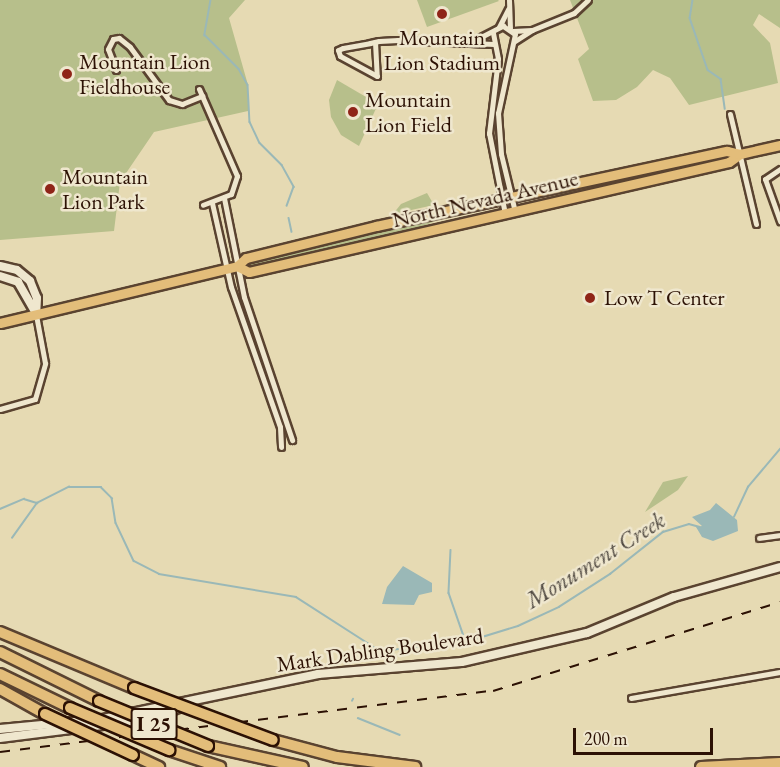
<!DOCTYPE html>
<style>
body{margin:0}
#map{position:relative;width:780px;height:767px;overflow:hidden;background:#e6dab3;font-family:"EB Garamond",serif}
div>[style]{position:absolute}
.green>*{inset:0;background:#b7bf8b}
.water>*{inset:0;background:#9ab8b7}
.stream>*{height:1.5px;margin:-0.75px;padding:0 0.75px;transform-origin:0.75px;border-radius:0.75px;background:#9ab8b7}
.roads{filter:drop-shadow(2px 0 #5a4330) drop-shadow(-2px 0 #5a4330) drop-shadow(0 2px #5a4330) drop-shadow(0 -2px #5a4330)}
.street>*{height:5px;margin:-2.5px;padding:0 2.5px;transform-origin:2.5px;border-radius:2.5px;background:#efe7ce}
.secondary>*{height:8px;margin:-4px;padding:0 4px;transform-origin:4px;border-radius:4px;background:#efe7ce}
.primary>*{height:9px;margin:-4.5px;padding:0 4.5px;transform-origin:4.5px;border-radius:4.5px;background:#e3bd7a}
.highway>*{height:10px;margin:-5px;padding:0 5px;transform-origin:5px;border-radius:5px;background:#e3bd7a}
.rail>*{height:1.5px;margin-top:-0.75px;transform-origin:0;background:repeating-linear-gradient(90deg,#2c1104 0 10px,transparent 0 20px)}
.bridges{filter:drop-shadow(2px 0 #2c1104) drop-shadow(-2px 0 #2c1104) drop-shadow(0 2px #2c1104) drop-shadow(0 -2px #2c1104)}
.highway-bridge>*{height:10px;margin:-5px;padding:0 5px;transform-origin:5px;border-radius:5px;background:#e3bd7a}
.dots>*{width:16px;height:16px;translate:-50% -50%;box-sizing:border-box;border:3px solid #efe7ce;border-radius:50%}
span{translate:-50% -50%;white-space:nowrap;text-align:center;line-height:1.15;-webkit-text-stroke:5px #efe7ce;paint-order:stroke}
.shield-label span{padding:2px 4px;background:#efe7ce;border:2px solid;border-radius:4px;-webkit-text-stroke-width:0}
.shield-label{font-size:21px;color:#2c1104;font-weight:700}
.poi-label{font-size:22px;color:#2c1104}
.left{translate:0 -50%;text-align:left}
.street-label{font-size:22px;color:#2c1104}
.water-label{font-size:24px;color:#524b43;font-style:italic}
.scale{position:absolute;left:573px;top:728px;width:140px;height:27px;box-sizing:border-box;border:3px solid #2c1104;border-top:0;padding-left:8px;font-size:18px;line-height:21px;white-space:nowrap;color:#2c1104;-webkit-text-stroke:4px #efe7ce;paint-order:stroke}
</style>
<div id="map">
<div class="green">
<div style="clip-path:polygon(0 0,245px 0,229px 18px,248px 85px,248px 111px,154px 132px,120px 182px,114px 231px,0 240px)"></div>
<div style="clip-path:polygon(417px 0,498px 0,499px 1px,427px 27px)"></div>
<div style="clip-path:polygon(570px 0,780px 0,780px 28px,759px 14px,753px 25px,770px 43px,778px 83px,689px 105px,670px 78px,653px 70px,637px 87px,616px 100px,593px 101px,578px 59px,589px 49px)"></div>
<div style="clip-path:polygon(337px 80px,378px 104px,359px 146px,341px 135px,331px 117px,329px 100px)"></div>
<div style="clip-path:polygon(427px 193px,434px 205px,393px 214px,401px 204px)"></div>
<div style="clip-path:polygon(461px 211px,410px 231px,250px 266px,252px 261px,317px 244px)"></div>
<div style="clip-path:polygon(688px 476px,678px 490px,645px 512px,663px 482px)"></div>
</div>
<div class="water">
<div style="clip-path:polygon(716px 503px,737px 520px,738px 531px,713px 541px,702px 537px,696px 527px,702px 526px,692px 517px,710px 510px)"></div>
<div style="clip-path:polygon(403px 566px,432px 583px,432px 592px,419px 595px,414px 605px,382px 604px,387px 587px)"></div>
</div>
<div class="stream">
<div style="left:211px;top:0;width:36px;rotate:100deg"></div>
<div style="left:205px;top:35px;width:48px;rotate:45deg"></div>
<div style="left:239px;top:69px;width:18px;rotate:61deg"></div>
<div style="left:248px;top:85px;width:37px;rotate:87deg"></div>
<div style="left:250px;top:122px;width:23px;rotate:65deg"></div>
<div style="left:260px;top:143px;width:31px;rotate:45deg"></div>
<div style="left:282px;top:165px;width:25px;rotate:61deg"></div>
<div style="left:294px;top:187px;width:20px;rotate:110deg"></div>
<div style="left:693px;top:0;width:18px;rotate:99deg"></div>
<div style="left:690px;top:18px;width:55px;rotate:70.9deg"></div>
<div style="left:708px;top:70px;width:16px;rotate:35deg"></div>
<div style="left:721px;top:79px;width:30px;rotate:82deg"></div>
<div style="left:289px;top:218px;width:14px;rotate:78deg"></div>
<div style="left:0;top:509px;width:26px;rotate:-23deg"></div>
<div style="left:24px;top:499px;width:14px;rotate:17deg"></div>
<div style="left:37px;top:503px;width:36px;rotate:-27deg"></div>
<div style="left:69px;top:487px;width:32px"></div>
<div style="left:101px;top:487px;width:16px;rotate:45deg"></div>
<div style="left:112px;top:498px;width:25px;rotate:81deg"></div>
<div style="left:116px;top:523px;width:42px;rotate:64.7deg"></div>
<div style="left:134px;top:561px;width:28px;rotate:27deg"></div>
<div style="left:159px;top:574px;width:139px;rotate:9.5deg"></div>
<div style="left:296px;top:597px;width:100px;rotate:32.7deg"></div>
<div style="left:380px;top:651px;width:86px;rotate:-6deg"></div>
<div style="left:466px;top:642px;width:54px;rotate:-17.1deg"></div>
<div style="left:518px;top:626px;width:45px;rotate:-24.9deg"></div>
<div style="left:559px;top:607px;width:61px;rotate:-32.9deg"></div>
<div style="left:610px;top:574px;width:68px;rotate:-38.4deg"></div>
<div style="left:663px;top:532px;width:27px;rotate:-17deg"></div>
<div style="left:689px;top:524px;width:11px;rotate:15deg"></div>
<div style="left:734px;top:517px;width:33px;rotate:-65deg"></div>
<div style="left:748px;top:487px;width:50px;rotate:-49.9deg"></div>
<div style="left:12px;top:538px;width:43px;rotate:-54.5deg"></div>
<div style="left:451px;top:550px;width:43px;rotate:92.7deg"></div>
<div style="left:449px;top:593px;width:52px;rotate:70.9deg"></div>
<div style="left:367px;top:660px;width:13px;rotate:-67deg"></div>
<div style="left:352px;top:701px;width:2px;rotate:-63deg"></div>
<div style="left:358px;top:718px;width:45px;rotate:22deg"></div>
</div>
<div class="roads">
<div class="street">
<div style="left:509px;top:0;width:28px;rotate:88deg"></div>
<div style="left:499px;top:27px;width:20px;rotate:-63deg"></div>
<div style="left:513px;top:31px;width:19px;rotate:-3deg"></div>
<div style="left:493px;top:33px;width:26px;rotate:79deg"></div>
<div style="left:498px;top:59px;width:75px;rotate:96.9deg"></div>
<div style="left:489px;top:133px;width:83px;rotate:78.8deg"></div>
<div style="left:473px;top:41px;width:34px;rotate:-27deg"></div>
<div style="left:503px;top:26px;width:14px;rotate:34deg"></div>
<div style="left:515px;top:34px;width:81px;rotate:102.1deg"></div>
<div style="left:498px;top:113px;width:41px;rotate:85.8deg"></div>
<div style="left:501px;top:154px;width:60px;rotate:76.4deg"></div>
<div style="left:515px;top:41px;width:20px;rotate:-33deg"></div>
<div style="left:532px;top:30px;width:45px;rotate:-22deg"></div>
<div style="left:574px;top:13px;width:19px;rotate:-43deg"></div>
<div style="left:375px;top:42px;width:34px;rotate:87deg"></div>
<div style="left:377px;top:76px;width:42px;rotate:-151.6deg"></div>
<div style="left:340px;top:56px;width:6px;rotate:-108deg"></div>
<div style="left:338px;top:50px;width:5px;rotate:-22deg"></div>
<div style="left:343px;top:48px;width:27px;rotate:-10deg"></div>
<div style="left:370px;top:43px;width:9px;rotate:-13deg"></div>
<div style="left:379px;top:41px;width:19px;rotate:-3deg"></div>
<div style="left:398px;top:40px;width:96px;rotate:2.4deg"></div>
<div style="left:116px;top:70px;width:22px;rotate:-111deg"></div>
<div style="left:108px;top:49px;width:11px;rotate:-63deg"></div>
<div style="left:113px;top:39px;width:6px;rotate:-9deg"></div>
<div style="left:119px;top:38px;width:14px;rotate:39deg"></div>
<div style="left:130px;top:47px;width:66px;rotate:53.7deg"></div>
<div style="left:169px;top:100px;width:14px;rotate:17deg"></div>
<div style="left:182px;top:104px;width:22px;rotate:-22deg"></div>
<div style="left:199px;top:89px;width:95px;rotate:66.4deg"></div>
<div style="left:237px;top:176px;width:19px;rotate:108deg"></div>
<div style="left:231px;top:194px;width:30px;rotate:159deg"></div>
<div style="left:730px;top:114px;width:113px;rotate:76.7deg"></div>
<div style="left:780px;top:169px;width:18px;rotate:146deg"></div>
<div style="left:765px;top:179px;width:45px;rotate:70.3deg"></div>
<div style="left:224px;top:198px;width:101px;rotate:78.6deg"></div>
<div style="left:244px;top:297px;width:151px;rotate:71.4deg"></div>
<div style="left:212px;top:203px;width:86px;rotate:77.3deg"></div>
<div style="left:231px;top:287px;width:148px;rotate:70.7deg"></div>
<div style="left:280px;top:427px;width:20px;rotate:87deg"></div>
<div style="left:0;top:409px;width:36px;rotate:-16deg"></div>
<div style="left:35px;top:399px;width:37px;rotate:-74deg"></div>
<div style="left:45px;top:363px;width:49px;rotate:-100.6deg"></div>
<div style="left:759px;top:538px;width:21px;rotate:-8deg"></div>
<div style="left:631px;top:698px;width:151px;rotate:-9.9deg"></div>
</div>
<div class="secondary">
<div style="left:0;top:266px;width:17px;rotate:13deg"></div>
<div style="left:17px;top:270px;width:17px;rotate:40deg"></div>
<div style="left:30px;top:281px;width:18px;rotate:68deg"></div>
<div style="left:37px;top:298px;width:17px;rotate:93deg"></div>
<div style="left:0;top:276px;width:19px;rotate:18deg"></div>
<div style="left:18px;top:282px;width:36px;rotate:60deg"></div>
<div style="left:0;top:729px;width:103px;rotate:-5.5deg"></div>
<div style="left:103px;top:719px;width:220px;rotate:-11.8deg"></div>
<div style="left:318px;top:674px;width:144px;rotate:-4.8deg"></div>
<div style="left:462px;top:662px;width:128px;rotate:-13.1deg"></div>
<div style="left:587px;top:633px;width:94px;rotate:-22.5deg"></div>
<div style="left:674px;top:597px;width:110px;rotate:-15.8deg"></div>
<div style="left:0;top:738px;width:151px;rotate:-7.2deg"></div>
<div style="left:150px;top:719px;width:39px;rotate:-21deg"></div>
</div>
<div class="primary">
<div style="left:237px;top:266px;width:13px;rotate:27deg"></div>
<div style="left:249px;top:272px;width:492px;rotate:-12.9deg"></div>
<div style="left:729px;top:162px;width:14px;rotate:-36deg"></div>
<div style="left:740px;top:154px;width:41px;rotate:-12.7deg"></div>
<div style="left:0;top:323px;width:244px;rotate:-13.5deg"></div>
<div style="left:237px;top:266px;width:12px;rotate:-42deg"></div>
<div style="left:246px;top:258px;width:134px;rotate:-13.8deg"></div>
<div style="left:376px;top:226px;width:359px;rotate:-12.1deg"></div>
<div style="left:727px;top:151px;width:13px;rotate:13deg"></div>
</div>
<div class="highway">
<div style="left:0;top:632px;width:145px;rotate:22.7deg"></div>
<div style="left:0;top:652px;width:110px;rotate:26.3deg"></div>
<div style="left:0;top:674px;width:78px;rotate:25.9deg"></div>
<div style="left:0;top:689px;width:51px;rotate:29.1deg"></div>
<div style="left:273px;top:740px;width:66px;rotate:14.9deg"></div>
<div style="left:337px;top:757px;width:79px;rotate:7.3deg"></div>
<div style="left:208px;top:746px;width:97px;rotate:12.5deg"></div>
<div style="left:169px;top:750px;width:54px;rotate:18.4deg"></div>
<div style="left:133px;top:755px;width:29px;rotate:25deg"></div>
<div style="left:701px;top:767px;width:79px;rotate:-2.9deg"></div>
</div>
</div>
<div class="rail">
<div style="left:0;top:752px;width:497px;rotate:-7.1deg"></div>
<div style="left:493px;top:691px;width:300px;rotate:-17.2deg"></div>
</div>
<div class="bridges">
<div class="highway-bridge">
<div style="left:134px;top:688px;width:148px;rotate:20.5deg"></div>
<div style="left:99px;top:701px;width:118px;rotate:22.4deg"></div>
<div style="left:70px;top:708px;width:108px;rotate:23deg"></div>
<div style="left:45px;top:714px;width:97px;rotate:25deg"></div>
</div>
</div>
<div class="dots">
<div style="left:442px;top:14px;background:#8f2418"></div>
<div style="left:67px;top:74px;background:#8f2418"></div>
<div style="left:353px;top:112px;background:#8f2418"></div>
<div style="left:50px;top:189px;background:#8f2418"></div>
<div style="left:590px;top:298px;background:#8f2418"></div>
</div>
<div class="shield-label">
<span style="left:154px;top:724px">I 25</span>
</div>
<div class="poi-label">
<span style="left:442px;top:50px">Mountain<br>Lion Stadium</span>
<span class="left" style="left:79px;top:74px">Mountain Lion<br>Fieldhouse</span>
<span class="left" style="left:365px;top:112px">Mountain<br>Lion Field</span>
<span class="left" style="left:62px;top:189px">Mountain<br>Lion Park</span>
<span class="left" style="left:604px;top:298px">Low T Center</span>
</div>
<div class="street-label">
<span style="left:485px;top:199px;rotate:-13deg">North Nevada Avenue</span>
<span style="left:380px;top:650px;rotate:-8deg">Mark Dabling Boulevard</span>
</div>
<div class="water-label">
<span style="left:595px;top:560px;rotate:-32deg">Monument Creek</span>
</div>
<div class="scale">200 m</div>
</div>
